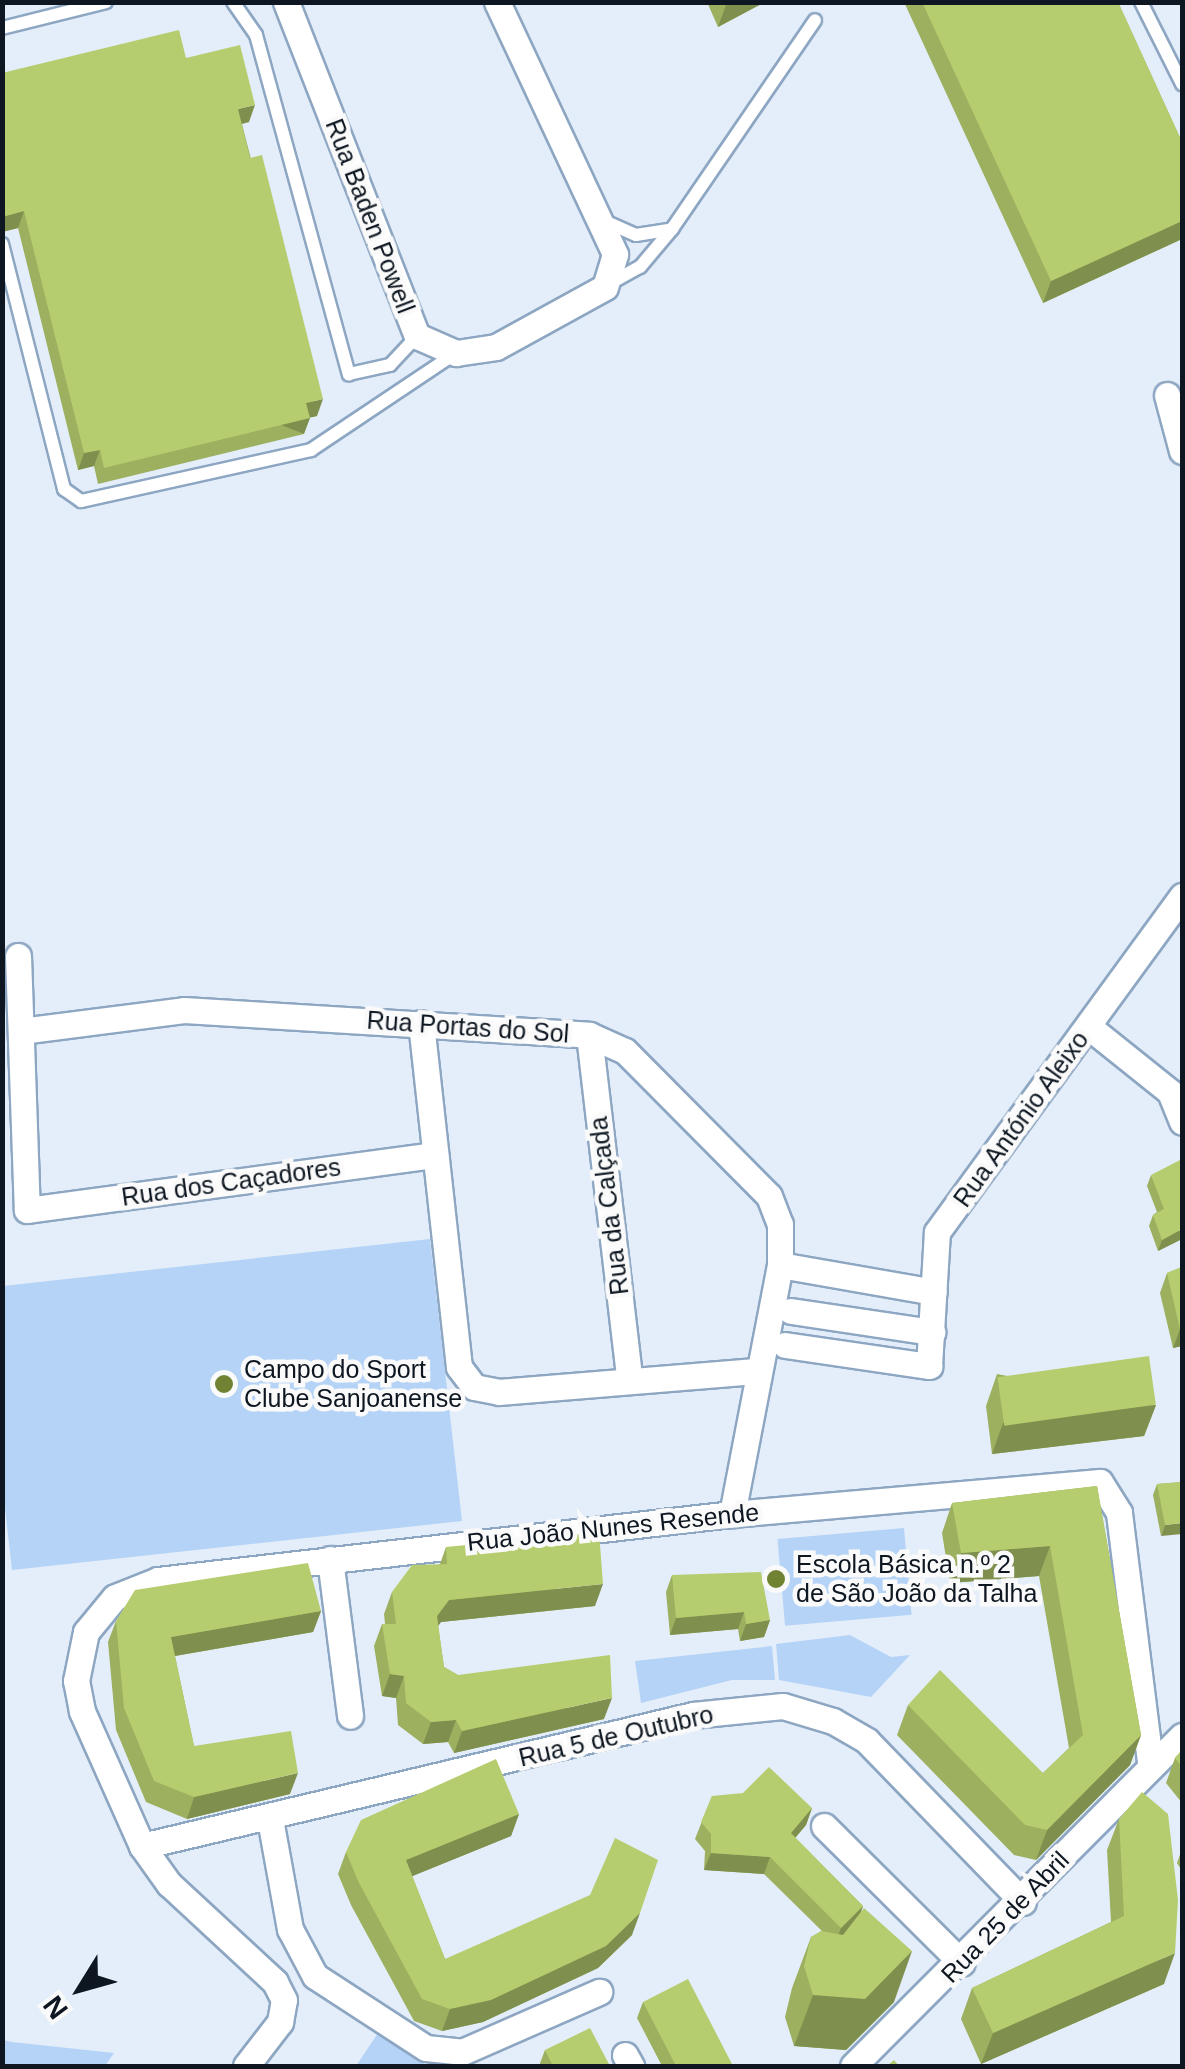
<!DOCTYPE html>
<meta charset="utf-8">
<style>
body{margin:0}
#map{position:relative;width:1185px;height:2069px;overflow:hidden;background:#e4eefa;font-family:Helvetica,sans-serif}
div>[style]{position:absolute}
.green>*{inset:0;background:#b5d3f6;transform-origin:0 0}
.roads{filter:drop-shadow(2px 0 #8da6c2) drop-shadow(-2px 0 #8da6c2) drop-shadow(0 2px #8da6c2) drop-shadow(0 -2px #8da6c2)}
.service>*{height:12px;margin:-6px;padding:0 6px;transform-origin:6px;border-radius:6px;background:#fff}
.minor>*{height:25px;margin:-12.5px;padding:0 12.5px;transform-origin:12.5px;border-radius:12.5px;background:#fff}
.wall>*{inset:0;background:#9cb05f}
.shaded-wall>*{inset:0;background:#7f904e;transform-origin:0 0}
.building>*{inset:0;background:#b5cd6f;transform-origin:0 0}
.dots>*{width:28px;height:28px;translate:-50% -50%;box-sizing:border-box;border:5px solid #fafafa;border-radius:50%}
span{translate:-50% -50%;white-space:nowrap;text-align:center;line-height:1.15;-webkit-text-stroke:9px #fafafa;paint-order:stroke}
.street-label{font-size:25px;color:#0e1721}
.poi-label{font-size:25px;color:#0e1721}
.left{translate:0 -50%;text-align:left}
.frame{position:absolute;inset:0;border:5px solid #0e1721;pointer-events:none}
.north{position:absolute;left:30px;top:1939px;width:100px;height:100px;-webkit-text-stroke:8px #fafafa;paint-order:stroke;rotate:233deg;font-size:28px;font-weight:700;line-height:40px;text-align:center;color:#0e1721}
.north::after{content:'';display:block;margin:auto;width:35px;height:45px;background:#0e1721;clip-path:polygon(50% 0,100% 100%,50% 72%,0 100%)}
</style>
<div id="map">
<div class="green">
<div style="clip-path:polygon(430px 1239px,462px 1521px,12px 1570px,2px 1482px,3px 1286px)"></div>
<div style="left:904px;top:1528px;width:87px;height:127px;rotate:85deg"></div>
<div style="clip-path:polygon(850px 1635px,891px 1657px,910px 1655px,871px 1697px,779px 1680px,776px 1644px)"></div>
<div style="clip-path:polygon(772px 1646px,775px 1680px,732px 1680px,641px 1703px,635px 1661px)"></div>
<div style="clip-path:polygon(378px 2033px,428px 2066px,356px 2066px)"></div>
<div style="clip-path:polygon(3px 2040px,12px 2042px,114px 2053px,105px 2066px,3px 2066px)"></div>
</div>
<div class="roads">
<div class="service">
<div style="left:233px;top:2px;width:40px;rotate:55.1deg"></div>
<div style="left:256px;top:35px;width:352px;rotate:74.7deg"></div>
<div style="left:349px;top:374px;width:42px;rotate:-12.4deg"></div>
<div style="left:390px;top:365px;width:40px;rotate:-47deg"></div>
<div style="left:1141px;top:2px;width:92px;rotate:63.4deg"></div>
<div style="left:2px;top:28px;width:107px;rotate:-14deg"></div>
<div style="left:602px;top:220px;width:37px;rotate:24deg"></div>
<div style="left:636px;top:235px;width:36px;rotate:-9deg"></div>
<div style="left:672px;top:229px;width:253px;rotate:-55.6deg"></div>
<div style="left:2px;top:244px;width:253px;rotate:75.8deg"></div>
<div style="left:64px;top:489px;width:21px;rotate:35deg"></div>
<div style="left:81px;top:501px;width:236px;rotate:-12.5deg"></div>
<div style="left:311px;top:450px;width:174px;rotate:-33.8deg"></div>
<div style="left:607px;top:285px;width:38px;rotate:-29deg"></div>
<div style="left:640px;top:267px;width:50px;rotate:-49.9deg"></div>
</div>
<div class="minor">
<div style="left:286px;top:2px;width:359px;rotate:68.6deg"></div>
<div style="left:417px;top:336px;width:43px;rotate:23.6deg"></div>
<div style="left:456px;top:353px;width:40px;rotate:-8.5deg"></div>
<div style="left:496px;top:347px;width:124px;rotate:-28.8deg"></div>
<div style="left:605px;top:287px;width:34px;rotate:-73deg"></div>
<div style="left:615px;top:254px;width:278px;rotate:-115.1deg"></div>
<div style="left:1167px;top:395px;width:58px;rotate:75deg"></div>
<div style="left:18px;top:956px;width:254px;rotate:88deg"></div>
<div style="left:27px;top:1210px;width:412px;rotate:-7.7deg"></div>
<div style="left:421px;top:1023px;width:346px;rotate:83.7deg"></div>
<div style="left:459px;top:1367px;width:25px;rotate:53deg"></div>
<div style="left:474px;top:1387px;width:25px;rotate:11deg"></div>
<div style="left:499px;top:1392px;width:257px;rotate:-4.7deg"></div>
<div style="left:1089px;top:1027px;width:104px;rotate:38.7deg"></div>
<div style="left:1170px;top:1092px;width:32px;rotate:68deg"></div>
<div style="left:21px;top:1031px;width:164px;rotate:-7.3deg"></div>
<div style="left:184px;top:1010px;width:406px;rotate:3.5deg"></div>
<div style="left:589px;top:1035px;width:39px;rotate:24deg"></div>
<div style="left:625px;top:1051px;width:204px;rotate:45.2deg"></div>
<div style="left:769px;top:1196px;width:30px;rotate:69deg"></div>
<div style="left:780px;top:1224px;width:41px;rotate:90deg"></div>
<div style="left:780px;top:1265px;width:254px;rotate:100.9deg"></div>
<div style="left:589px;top:1035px;width:344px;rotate:83.3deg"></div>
<div style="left:780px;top:1265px;width:156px;rotate:9.9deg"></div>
<div style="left:791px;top:1311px;width:143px;rotate:8.5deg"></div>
<div style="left:785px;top:1345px;width:146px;rotate:8.3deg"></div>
<div style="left:929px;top:1366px;width:134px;rotate:-86.6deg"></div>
<div style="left:937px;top:1232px;width:416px;rotate:-53.9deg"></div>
<div style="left:330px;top:1559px;width:158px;rotate:82.7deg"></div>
<div style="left:270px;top:1819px;width:112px;rotate:79.7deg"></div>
<div style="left:290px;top:1929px;width:53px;rotate:62deg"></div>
<div style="left:315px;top:1976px;width:132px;rotate:33deg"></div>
<div style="left:426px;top:2048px;width:36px;rotate:6deg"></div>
<div style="left:462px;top:2052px;width:150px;rotate:-23.7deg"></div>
<div style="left:824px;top:1826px;width:194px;rotate:44.8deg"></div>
<div style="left:142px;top:1846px;width:566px;rotate:-13.37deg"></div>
<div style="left:693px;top:1715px;width:90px;rotate:-5.7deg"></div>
<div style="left:783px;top:1706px;width:52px;rotate:16.7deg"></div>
<div style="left:833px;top:1721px;width:39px;rotate:30deg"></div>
<div style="left:867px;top:1741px;width:224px;rotate:45.9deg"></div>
<div style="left:625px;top:2055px;width:13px;rotate:61deg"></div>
<div style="left:246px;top:2066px;width:56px;rotate:-52.3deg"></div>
<div style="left:280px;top:2022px;width:22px;rotate:-80deg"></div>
<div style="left:284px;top:2000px;width:20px;rotate:-117deg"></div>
<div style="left:275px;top:1982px;width:144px;rotate:-137.2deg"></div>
<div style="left:169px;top:1884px;width:47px;rotate:-125.4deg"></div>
<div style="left:142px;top:1846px;width:148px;rotate:-114deg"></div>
<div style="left:82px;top:1711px;width:31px;rotate:-101deg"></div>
<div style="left:76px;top:1681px;width:50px;rotate:-78.5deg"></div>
<div style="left:86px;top:1632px;width:45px;rotate:-50.4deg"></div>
<div style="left:115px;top:1597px;width:46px;rotate:-21.6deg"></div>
<div style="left:158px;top:1580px;width:578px;rotate:-6.56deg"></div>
<div style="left:732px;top:1514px;width:369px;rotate:-5deg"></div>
<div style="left:1100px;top:1482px;width:36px;rotate:58deg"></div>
<div style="left:1119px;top:1513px;width:251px;rotate:82.9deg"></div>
<div style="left:853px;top:2066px;width:466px;rotate:-45.1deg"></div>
</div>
</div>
<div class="wall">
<div style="clip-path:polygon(707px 2px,765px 2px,718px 27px)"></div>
<div style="clip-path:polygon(904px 2px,1118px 2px,1182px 142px,1182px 239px,1043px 303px)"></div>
<div style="clip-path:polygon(186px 58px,249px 122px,242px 124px,317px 416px,310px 417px,304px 434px,98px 484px,94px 466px,78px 470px,18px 228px,2px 232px,2px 73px)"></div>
<div style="clip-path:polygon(1151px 1175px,1182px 1239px,1158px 1251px,1149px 1226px,1153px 1215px,1157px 1212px,1147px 1186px)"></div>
<div style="clip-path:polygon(1182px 1267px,1182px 1346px,1173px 1348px,1160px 1293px,1167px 1273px)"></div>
<div style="clip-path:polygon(997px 1374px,1156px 1405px,1144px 1436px,992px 1454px,986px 1406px)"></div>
<div style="clip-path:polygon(1182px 1482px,1161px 1536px,1153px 1495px,1157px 1484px)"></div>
<div style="clip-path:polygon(1097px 1486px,1141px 1735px,1130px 1765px,1036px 1860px,1014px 1855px,897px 1735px,908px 1705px,1043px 1773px,1069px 1748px,1039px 1576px,950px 1583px,942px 1533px,952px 1503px)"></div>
<div style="clip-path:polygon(446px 1547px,595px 1606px,441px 1622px,438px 1626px,444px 1667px,458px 1675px,604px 1719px,454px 1753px,448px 1742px,423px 1744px,398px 1725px,396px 1698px,382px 1696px,374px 1646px,382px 1624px,385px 1624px,384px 1614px,392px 1592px,440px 1564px)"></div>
<div style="clip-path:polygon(672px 1575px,770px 1620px,764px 1637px,740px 1641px,738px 1629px,670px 1635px,666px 1592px)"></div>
<div style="clip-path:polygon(321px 1611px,313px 1632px,175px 1656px,194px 1746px,290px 1794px,187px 1819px,146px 1802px,116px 1730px,108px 1642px,116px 1621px)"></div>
<div style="clip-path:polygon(1182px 1750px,1182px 1803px,1166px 1783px,1175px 1758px)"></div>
<div style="clip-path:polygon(712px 1796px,812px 1808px,806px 1825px,795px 1838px,863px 1906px,861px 1911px,894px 2002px,846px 2050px,794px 2046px,785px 2017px,792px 1988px,811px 1937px,822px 1931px,764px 1874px,704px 1870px,705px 1851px,695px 1839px)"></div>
<div style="clip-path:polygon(519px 1814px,511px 1836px,412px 1876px,445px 1959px,632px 1935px,598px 1968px,483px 2022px,442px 2031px,414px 2021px,351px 1905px,338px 1874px,346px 1852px)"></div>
<div style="clip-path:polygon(1119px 1819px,1164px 1984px,981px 2064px,961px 2019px,972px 1988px,1111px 1922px,1107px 1850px)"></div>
<div style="clip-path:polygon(1182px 1849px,1182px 1871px,1177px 1863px)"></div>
<div style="clip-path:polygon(643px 2002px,733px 2066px,662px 2066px,637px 2018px)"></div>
<div style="clip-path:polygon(545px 2050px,610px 2066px,539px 2066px)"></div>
</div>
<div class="shaded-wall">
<div style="clip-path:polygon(731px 2px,765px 2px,718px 27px,726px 5px)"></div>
<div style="clip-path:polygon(255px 105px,249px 122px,232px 126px,238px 109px)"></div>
<div style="clip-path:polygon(24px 211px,18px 228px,2px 232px,2px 217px)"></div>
<div style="clip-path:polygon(1182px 221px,1182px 239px,1043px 303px,1051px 281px)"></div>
<div style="clip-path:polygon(323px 399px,317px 416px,300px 420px,306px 403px)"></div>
<div style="left:310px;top:418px;width:17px;height:212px;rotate:111deg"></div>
<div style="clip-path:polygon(100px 450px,94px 466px,78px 470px,84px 453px)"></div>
<div style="clip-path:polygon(1182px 1229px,1182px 1239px,1158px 1251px,1162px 1240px)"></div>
<div style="clip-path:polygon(1182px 1328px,1182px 1346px,1173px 1348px,1180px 1329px)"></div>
<div style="clip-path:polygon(1156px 1405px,1144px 1436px,992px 1454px,1003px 1423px)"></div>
<div style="clip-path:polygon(1182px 1523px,1182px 1534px,1161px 1536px,1165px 1525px)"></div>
<div style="clip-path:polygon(1050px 1546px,1039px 1576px,950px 1583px,961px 1553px)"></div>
<div style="clip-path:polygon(603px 1584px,595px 1606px,441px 1622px,429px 1638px,437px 1616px,449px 1600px)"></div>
<div style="clip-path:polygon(321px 1611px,313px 1632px,163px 1658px,171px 1637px)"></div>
<div style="clip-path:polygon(744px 1612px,738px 1629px,670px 1635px,676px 1618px)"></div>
<div style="clip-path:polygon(770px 1620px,764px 1637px,740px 1641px,746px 1624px)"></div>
<div style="clip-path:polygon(390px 1674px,404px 1676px,396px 1698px,382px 1696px)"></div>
<div style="clip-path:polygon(612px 1698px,604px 1719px,454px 1753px,462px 1731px)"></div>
<div style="clip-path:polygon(456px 1720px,448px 1742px,423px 1744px,431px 1722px)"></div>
<div style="clip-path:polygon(1141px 1735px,1130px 1765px,1036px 1860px,1047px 1830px)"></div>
<div style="clip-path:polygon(298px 1773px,290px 1794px,187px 1819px,194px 1797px)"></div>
<div style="clip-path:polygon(812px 1808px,806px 1825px,785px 1850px,791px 1833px)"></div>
<div style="clip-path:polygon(519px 1814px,511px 1836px,398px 1882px,406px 1860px)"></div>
<div style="clip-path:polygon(711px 1853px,770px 1857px,764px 1874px,704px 1870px)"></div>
<div style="clip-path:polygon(863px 1906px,857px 1923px,835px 1944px,841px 1928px)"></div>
<div style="clip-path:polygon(640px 1913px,632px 1935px,598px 1968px,483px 2022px,442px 2031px,450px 2009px)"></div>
<div style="clip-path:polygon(912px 1951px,894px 2002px,846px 2050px,794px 2046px,813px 1995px)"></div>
<div style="clip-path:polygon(1175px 1953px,1164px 1984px,981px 2064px,993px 2033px)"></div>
</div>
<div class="building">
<div style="clip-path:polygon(922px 2px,1118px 2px,1182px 142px,1182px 221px,1051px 281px)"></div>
<div style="clip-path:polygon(179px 30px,186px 58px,240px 45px,255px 105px,238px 109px,250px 158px,262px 155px,323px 399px,306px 403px,310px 418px,104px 468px,100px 450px,84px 453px,24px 211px,2px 217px,2px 73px)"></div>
<div style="clip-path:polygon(1182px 1159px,1182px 1229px,1162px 1240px,1153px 1215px,1164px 1209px,1151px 1175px)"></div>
<div style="clip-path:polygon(1182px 1267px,1182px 1328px,1180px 1329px,1167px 1273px)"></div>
<div style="left:1149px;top:1356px;width:49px;height:153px;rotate:82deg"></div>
<div style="clip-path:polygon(1182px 1482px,1182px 1523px,1165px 1525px,1157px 1484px)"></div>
<div style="clip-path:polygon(1097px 1486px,1141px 1735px,1047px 1830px,1025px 1825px,908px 1705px,940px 1670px,1043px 1773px,1083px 1735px,1050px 1546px,961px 1553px,952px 1503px)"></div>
<div style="clip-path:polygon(599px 1532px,603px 1584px,449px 1600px,437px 1616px,444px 1667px,458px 1675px,610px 1655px,612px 1698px,462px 1731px,456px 1720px,431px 1722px,406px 1703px,404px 1676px,390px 1674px,382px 1624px,396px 1624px,392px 1592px,412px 1565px,447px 1564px,446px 1547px)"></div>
<div style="clip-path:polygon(308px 1563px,321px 1611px,171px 1637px,194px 1746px,291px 1731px,298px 1773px,194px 1797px,154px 1781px,124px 1708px,116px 1621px,135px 1590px)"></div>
<div style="clip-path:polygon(761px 1572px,770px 1620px,746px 1624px,744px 1612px,676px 1618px,672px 1575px)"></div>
<div style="clip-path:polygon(1182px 1750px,1182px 1767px,1175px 1758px)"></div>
<div style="clip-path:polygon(496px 1759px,519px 1814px,406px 1860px,445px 1959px,590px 1895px,615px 1838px,658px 1860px,640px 1913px,606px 1946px,491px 2000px,450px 2009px,422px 1999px,359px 1883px,346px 1852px,361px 1820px)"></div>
<div style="clip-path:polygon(769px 1767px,812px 1808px,791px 1833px,863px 1906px,841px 1928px,770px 1857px,711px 1853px,711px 1834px,701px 1822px,712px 1796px,743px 1793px)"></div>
<div style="clip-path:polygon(1142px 1792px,1168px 1814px,1178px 1900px,1175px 1953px,993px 2033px,972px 1988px,1124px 1916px,1119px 1819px)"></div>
<div style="clip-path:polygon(864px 1908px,912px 1951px,865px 1999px,813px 1995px,804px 1966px,811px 1937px,821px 1931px,843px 1935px)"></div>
<div style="clip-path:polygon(688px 1979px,733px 2066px,676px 2066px,643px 2002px)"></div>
<div style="clip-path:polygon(590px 2028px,610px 2066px,553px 2066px,545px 2050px)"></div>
<div style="clip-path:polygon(894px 2060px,899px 2066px,887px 2066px)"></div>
</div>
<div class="dots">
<div style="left:224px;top:1384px;background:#708333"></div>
<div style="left:776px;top:1579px;background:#708333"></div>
</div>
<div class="street-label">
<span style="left:370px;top:216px;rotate:69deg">Rua Baden Powell</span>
<span style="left:468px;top:1027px;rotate:4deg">Rua Portas do Sol</span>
<span style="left:1021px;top:1119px;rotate:-54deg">Rua António Aleixo</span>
<span style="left:231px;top:1182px;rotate:-8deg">Rua dos Caçadores</span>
<span style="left:609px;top:1206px;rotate:-97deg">Rua da Calçada</span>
<span style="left:613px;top:1527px;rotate:-6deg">Rua João Nunes Resende</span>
<span style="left:616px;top:1736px;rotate:-13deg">Rua 5 de Outubro</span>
<span style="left:1005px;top:1917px;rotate:-46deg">Rua 25 de Abril</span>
</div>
<div class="poi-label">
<span class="left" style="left:244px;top:1384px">Campo do Sport<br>Clube Sanjoanense</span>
<span class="left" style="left:796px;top:1579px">Escola Básica n.º 2<br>de São João da Talha</span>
</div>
<div class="frame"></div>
<div class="north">N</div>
</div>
